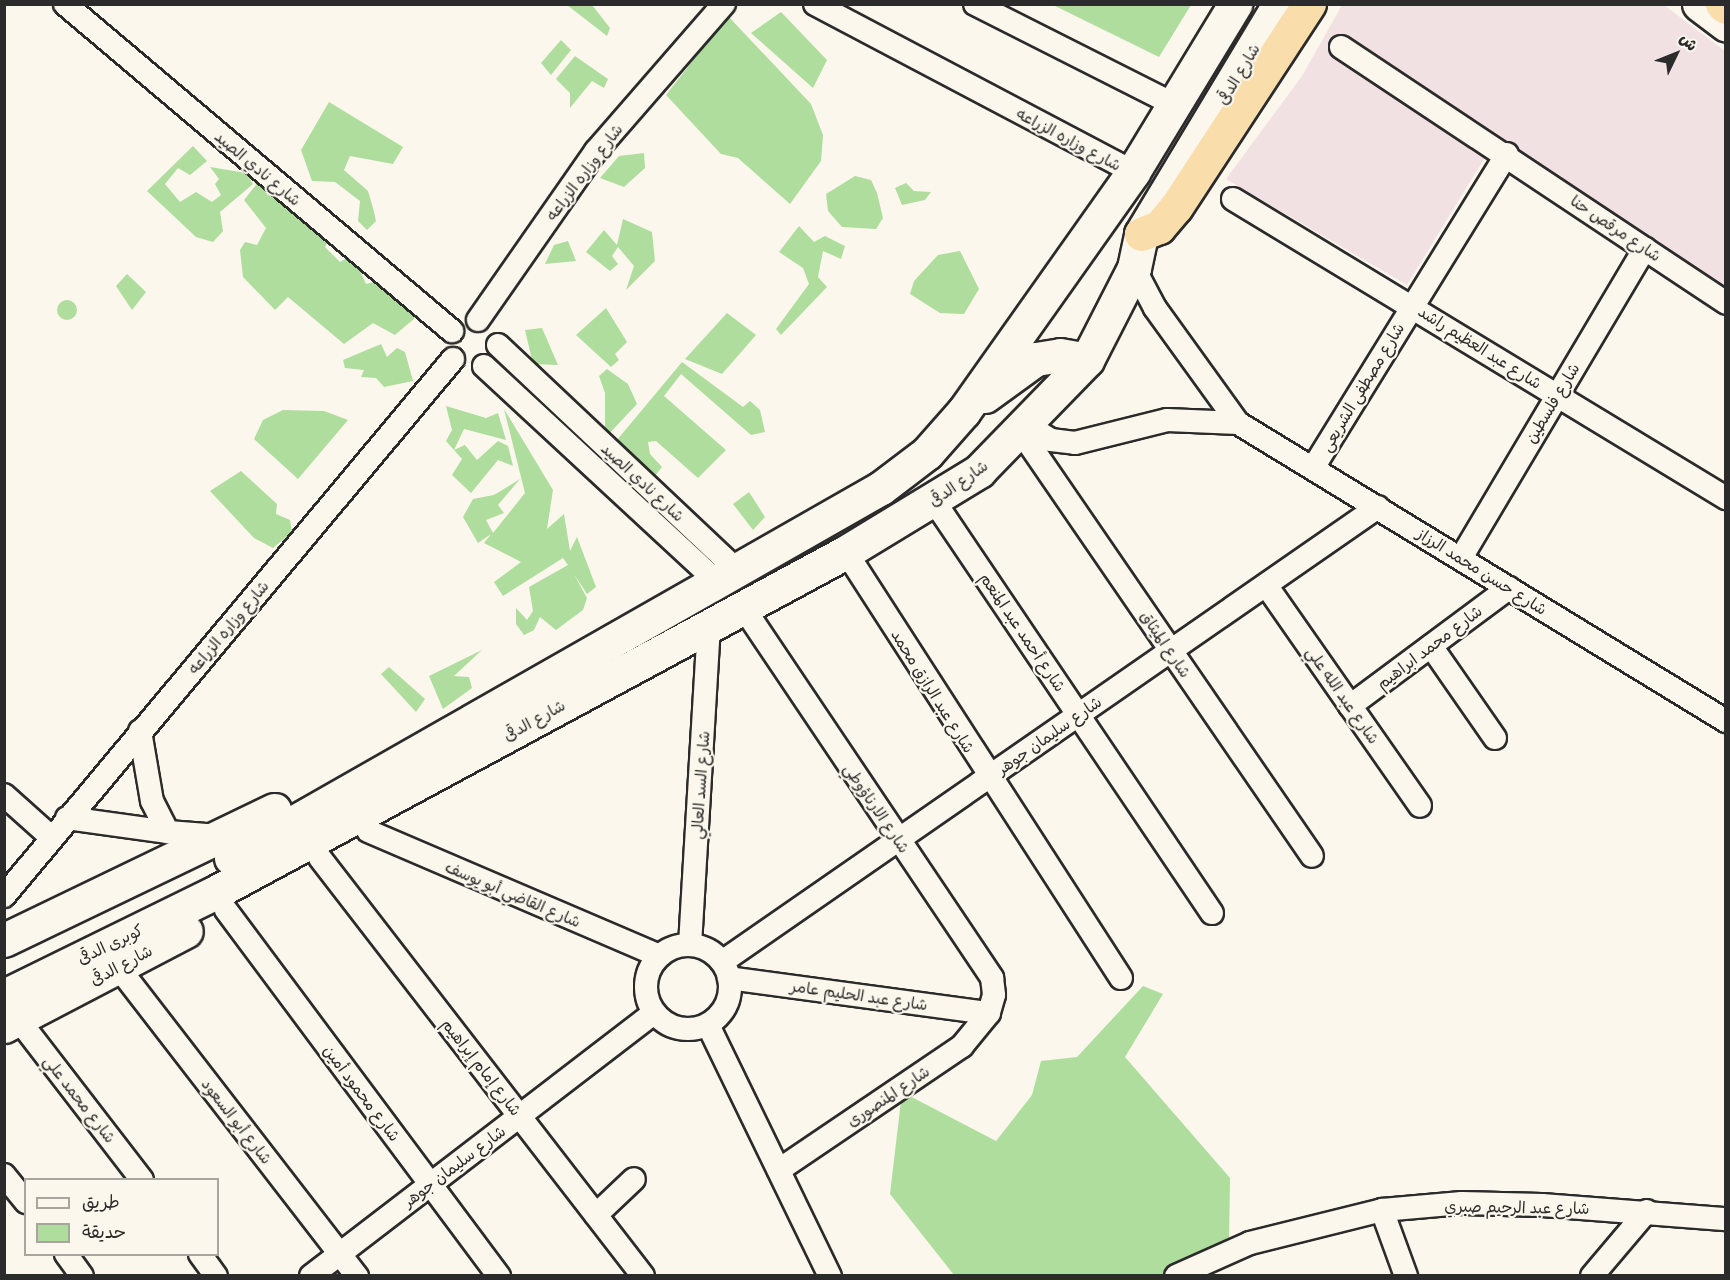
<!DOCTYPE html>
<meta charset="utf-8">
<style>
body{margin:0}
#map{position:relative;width:1730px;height:1280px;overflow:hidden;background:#fbf7ec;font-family:Delius,"Playpen Sans Arabic",sans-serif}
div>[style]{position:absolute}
.built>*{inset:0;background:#f2e1e3}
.green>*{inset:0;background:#aedd9d}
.round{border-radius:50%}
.roads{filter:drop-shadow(2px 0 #2b2b2b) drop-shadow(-2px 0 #2b2b2b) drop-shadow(0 2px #2b2b2b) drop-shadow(0 -2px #2b2b2b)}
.street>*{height:22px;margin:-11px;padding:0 11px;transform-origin:11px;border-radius:11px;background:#fbf7ec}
.street>.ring{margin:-11px;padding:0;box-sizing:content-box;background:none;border:22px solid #fbf7ec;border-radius:50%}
.secondary>*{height:33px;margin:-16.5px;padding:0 16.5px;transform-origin:16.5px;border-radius:16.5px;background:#fbf7ec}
.highway>*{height:33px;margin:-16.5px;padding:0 16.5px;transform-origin:16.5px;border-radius:16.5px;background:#f9ddab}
span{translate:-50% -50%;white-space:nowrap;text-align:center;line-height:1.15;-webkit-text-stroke:4.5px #fbf7ec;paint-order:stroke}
.street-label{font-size:16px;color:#2b2b2b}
.frame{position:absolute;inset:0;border:6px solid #2b2b2b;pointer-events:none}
.legend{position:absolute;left:24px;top:1178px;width:195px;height:78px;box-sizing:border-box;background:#fbf7ec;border:2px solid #a8a59f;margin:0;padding:8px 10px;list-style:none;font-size:18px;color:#2b2b2b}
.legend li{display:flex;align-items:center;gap:12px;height:30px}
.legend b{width:30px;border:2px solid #a8a59f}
.north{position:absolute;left:1646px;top:24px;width:60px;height:60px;-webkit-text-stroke:4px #fbf7ec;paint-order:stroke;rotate:47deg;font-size:16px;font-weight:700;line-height:24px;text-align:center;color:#2b2b2b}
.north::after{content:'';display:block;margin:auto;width:21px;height:27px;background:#2b2b2b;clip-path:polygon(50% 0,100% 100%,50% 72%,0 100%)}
</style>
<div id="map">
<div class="built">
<div style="clip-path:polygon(1342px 5px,1664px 5px,1725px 51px,1725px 290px,1498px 136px,1407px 285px,1226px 179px,1302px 76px)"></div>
</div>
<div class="green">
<div style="clip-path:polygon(567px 5px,592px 5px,610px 28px,607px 36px)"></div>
<div style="clip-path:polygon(1053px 5px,1191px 5px,1159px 57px)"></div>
<div style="clip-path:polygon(781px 12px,827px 60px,813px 88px,751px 33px)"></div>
<div style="clip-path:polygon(728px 16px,811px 104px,823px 135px,821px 161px,790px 204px,738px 158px,721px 154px,666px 95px)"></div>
<div style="clip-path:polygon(561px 40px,571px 50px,551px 75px,541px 63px)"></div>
<div style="clip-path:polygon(575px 56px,608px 79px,604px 88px,592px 81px,570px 108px,570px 93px,556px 79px)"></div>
<div style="clip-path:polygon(329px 102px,403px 147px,393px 164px,350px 156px,344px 170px,368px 191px,373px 208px,376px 221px,367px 230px,358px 221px,360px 201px,335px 182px,312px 181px,301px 150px)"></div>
<div style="clip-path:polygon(193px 146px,207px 161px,190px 175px,178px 168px,165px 184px,180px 202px,196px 192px,212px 202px,221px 195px,215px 184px,219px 179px,210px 167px,246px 173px,253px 184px,220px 212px,223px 231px,213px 242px,196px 237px,147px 191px)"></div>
<div style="clip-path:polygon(644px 153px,645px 168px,624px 187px,600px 178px,619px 156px)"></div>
<div style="clip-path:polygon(248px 171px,330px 237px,325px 247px,340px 262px,352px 255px,365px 266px,360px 271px,366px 284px,381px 280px,415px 318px,395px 335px,373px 323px,344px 344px,288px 297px,275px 310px,243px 277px,240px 250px,245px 242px,257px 245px,266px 228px,244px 200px,256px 185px)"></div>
<div style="clip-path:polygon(855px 176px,871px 180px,877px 193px,883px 218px,876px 229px,842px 227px,828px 211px,826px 194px)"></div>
<div style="clip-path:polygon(906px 183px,914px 191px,931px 192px,925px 200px,902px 205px,895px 188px)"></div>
<div style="clip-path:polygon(623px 219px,652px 232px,655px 261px,626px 290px,634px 266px,618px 247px,612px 256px,618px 264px,610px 271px,586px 252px,604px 230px,617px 245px)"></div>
<div style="clip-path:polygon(799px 226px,814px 242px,825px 236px,845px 246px,841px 259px,823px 251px,818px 277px,827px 287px,781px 335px,776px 329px,809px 284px,803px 268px,779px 252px)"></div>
<div style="clip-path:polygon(568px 241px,576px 261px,545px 264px,554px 245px)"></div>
<div style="clip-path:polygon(960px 251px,979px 289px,964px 314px,940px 313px,910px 294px,914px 281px,938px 255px)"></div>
<div style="clip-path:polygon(127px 274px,146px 292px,132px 310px,116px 286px)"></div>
<div class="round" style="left:57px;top:300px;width:20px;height:20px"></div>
<div style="clip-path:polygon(606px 308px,627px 342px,615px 354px,619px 360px,611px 367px,576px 335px)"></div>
<div style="clip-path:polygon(727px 313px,756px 335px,722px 374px,685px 359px)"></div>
<div style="clip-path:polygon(542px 328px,558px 365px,533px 364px,525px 330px)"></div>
<div style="clip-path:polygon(381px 344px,387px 357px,397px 348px,405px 352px,413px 381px,384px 387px,376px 378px,361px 377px,364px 370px,345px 368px,343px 360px)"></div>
<div style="clip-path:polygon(682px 362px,743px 407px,750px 401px,760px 410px,765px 432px,751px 435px,681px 374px,664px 396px,726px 450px,698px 478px,656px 441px,648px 442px,650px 454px,662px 467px,654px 477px,646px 475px,636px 456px,612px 446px)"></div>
<div style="clip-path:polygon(607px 369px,628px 384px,637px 404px,605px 438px,605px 393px,599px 376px)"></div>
<div style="clip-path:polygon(446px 406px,486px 418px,498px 413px,506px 440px,464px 429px,454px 450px,465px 445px,477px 460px,498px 441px,508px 446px,513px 466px,498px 460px,471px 493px,452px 475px,462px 459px,446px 441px,452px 430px)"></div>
<div style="clip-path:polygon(504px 409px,553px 490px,547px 529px,564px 514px,570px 551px,577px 537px,596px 587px,587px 594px,574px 574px,587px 598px,583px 610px,556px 630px,540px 617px,534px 630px,524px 635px,516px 624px,516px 608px,527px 620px,533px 611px,529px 587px,568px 565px,563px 558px,503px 596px,494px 582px,521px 562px,484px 543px,491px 534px,478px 543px,463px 517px,473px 499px,494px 495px,520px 479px,498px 505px,504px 513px,486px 520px,493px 533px,525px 493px)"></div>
<div style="clip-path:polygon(283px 410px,324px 411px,348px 420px,298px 479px,254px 439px,263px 420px)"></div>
<div style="clip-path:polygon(241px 471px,277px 504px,276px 514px,290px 520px,292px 532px,273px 548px,254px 538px,210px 491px)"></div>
<div style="clip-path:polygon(749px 492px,765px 517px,753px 530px,733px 504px)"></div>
<div style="clip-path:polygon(482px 650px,454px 676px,469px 677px,472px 688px,443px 709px,429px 676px)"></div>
<div style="clip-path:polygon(389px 667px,425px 699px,416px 712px,381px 674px)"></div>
<div style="clip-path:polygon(1143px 986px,1163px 994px,1125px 1057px,1230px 1178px,1229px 1242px,1172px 1275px,954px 1275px,890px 1194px,902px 1092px,996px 1141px,1032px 1095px,1041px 1061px,1077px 1057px)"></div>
</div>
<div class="roads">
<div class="street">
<div style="left:65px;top:4px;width:507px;rotate:40.2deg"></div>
<div style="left:815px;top:4px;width:360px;rotate:27.8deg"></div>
<div style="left:975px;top:4px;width:226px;rotate:26.8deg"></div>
<div style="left:1341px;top:47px;width:462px;rotate:33.6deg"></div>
<div style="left:1233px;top:199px;width:577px;rotate:31.24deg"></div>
<div style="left:1134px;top:268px;width:45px;rotate:62.3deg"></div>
<div style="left:1155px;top:308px;width:142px;rotate:54.2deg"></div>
<div style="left:478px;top:320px;width:206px;rotate:-55.1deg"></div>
<div style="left:596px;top:151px;width:195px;rotate:-49deg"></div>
<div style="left:498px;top:345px;width:327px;rotate:43.3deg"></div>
<div style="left:484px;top:366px;width:315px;rotate:42.8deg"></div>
<div style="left:1027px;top:425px;width:28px;rotate:32deg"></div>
<div style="left:1051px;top:440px;width:24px;rotate:7deg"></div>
<div style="left:1075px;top:443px;width:95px;rotate:-14deg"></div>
<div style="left:1167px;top:420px;width:71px;rotate:2.4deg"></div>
<div style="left:1238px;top:423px;width:572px;rotate:31.41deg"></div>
<div style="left:1021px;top:432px;width:514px;rotate:55.54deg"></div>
<div style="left:1313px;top:468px;width:369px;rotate:-58.3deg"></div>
<div style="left:934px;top:501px;width:497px;rotate:56deg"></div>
<div style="left:846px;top:552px;width:507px;rotate:57.16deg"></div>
<div style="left:1461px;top:558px;width:360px;rotate:-59.3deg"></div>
<div style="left:1266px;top:585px;width:269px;rotate:55.1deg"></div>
<div style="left:743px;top:607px;width:447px;rotate:56.1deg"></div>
<div style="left:992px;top:978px;width:17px;rotate:83deg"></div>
<div style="left:994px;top:995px;width:19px;rotate:106deg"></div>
<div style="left:989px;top:1013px;width:43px;rotate:129.3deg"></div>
<div style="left:962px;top:1046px;width:221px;rotate:145.9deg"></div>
<div style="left:1431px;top:646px;width:112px;rotate:55.2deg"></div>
<div style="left:1350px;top:706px;width:198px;rotate:-36.6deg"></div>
<div style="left:140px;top:731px;width:71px;rotate:80.3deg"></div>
<div style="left:152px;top:801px;width:35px;rotate:63deg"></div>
<div style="left:168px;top:832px;width:51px;rotate:4.5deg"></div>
<div style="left:4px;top:795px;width:63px;rotate:41.8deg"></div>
<div style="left:67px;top:818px;width:102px;rotate:7.9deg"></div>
<div style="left:368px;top:831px;width:317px;rotate:23.2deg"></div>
<div style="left:320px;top:858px;width:528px;rotate:52.31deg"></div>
<div style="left:4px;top:896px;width:700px;rotate:-50.1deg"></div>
<div style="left:226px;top:910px;width:457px;rotate:53.3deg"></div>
<div class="ring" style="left:646px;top:945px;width:62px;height:62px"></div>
<div style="left:690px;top:945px;width:320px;rotate:-86.6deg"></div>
<div style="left:722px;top:962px;width:798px;rotate:-34.75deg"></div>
<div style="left:118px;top:967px;width:391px;rotate:52.3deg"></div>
<div style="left:729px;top:978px;width:262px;rotate:7.7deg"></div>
<div style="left:18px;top:1019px;width:203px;rotate:52.4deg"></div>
<div style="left:708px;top:1025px;width:279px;rotate:64.1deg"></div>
<div style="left:4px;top:1175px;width:35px;rotate:51deg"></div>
<div style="left:1382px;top:1210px;width:70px;rotate:70deg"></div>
<div style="left:596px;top:1215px;width:52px;rotate:-43.5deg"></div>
<div style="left:66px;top:1254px;width:27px;rotate:54deg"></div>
<div style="left:200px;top:1254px;width:27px;rotate:54deg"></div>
<div style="left:311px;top:1276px;width:432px;rotate:-37.5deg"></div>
<div style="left:1176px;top:1276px;width:81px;rotate:-24deg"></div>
<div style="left:1250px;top:1243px;width:136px;rotate:-14deg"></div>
<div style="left:1382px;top:1210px;width:80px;rotate:-5deg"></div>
<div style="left:1462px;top:1203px;width:80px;rotate:1.4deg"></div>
<div style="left:1542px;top:1205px;width:185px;rotate:4.4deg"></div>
<div style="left:1592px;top:1276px;width:85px;rotate:-49.8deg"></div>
</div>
<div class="secondary">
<div style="left:1699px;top:4px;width:34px;rotate:37deg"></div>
<div style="left:985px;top:396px;width:63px;rotate:-36deg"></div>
<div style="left:1036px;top:359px;width:24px;rotate:-9deg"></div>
<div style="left:1060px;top:355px;width:27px;rotate:10deg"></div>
<div style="left:231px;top:858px;width:748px;rotate:-29.65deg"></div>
<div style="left:881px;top:488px;width:58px;rotate:-37.3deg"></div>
<div style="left:927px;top:453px;width:56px;rotate:-48.6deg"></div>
<div style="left:964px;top:411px;width:293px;rotate:-54.7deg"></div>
<div style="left:1133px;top:172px;width:197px;rotate:-58.7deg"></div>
<div style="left:4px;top:940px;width:300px;rotate:-25.7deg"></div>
<div style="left:4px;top:996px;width:236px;rotate:-26.1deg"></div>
<div style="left:216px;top:892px;width:716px;rotate:-28.35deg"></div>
<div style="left:846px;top:552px;width:156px;rotate:-31.3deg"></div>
<div style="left:979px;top:471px;width:155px;rotate:-45.8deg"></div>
<div style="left:1087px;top:360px;width:103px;rotate:-62.9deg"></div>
<div style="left:1134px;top:268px;width:35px;rotate:-78deg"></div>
<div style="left:1141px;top:234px;width:268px;rotate:-59deg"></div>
<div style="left:4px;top:1026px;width:205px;rotate:-27.6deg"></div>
</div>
<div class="highway">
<div style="left:1722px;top:4px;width:5px;rotate:37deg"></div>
<div style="left:1141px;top:234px;width:19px;rotate:-21deg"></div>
<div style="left:1159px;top:227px;width:26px;rotate:-50deg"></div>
<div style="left:1176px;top:207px;width:243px;rotate:-56.8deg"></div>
</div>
</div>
<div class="street-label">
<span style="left:1238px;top:74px;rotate:-59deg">شارع الدقى</span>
<span style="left:1069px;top:139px;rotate:28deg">شارع وزاره الزراعه</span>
<span style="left:258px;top:168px;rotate:40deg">شارع نادي الصيد</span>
<span style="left:584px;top:172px;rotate:-53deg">شارع وزاره الزراعه</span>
<span style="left:1616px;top:228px;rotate:34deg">شارع مرقص حنا</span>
<span style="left:1480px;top:347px;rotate:32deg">شارع عبد العظيم راشد</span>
<span style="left:1362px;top:387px;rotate:-59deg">شارع مصطفى الشريعى</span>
<span style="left:1552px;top:403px;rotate:-59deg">شارع فلسطين</span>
<span style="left:643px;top:482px;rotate:43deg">شارع نادي الصيد</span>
<span style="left:958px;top:483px;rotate:-35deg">شارع الدقى</span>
<span style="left:1482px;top:571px;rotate:32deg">شارع حسن محمد الرزاز</span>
<span style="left:228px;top:627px;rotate:-50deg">شارع وزاره الزراعه</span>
<span style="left:1023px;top:632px;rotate:56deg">شارع أحمد عبد المنعم</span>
<span style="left:1166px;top:644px;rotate:56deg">شارع الميثاق</span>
<span style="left:1429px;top:647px;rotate:-37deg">شارع محمد ابراهيم</span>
<span style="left:933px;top:691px;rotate:58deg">شارع عبد الرازق محمد</span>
<span style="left:1343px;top:695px;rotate:55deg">شارع عبد الله علي</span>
<span style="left:534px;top:720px;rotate:-29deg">شارع الدقى</span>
<span style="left:1049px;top:735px;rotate:-35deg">شارع سليمان جوهر</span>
<span style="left:700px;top:785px;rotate:-86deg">شارع السد العالي</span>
<span style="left:877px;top:808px;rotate:56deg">شارع الارناؤوطي</span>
<span style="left:513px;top:894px;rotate:23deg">شارع القاضي أبو يوسف</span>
<span style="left:110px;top:944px;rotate:-26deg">كوبرى الدقى</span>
<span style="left:121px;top:965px;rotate:-28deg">شارع الدقى</span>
<span style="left:859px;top:995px;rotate:8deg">شارع عبد الحليم عامر</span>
<span style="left:482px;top:1067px;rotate:52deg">شارع إمام إبراهيم</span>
<span style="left:362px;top:1093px;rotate:53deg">شارع محمود أمين</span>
<span style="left:888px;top:1096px;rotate:-34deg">شارع المنصورى</span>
<span style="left:80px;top:1099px;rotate:52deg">شارع محمد علي</span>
<span style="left:237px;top:1121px;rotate:52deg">شارع أبو السعود</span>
<span style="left:454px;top:1166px;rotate:-37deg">شارع سليمان جوهر</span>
<span style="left:1517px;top:1207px;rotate:1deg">شارع عبد الرحيم صبري</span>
</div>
<div class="frame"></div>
<ul class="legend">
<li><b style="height:8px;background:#fbf7ec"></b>طريق</li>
<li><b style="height:16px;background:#aedd9d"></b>حديقة</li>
</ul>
<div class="north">ش</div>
</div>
